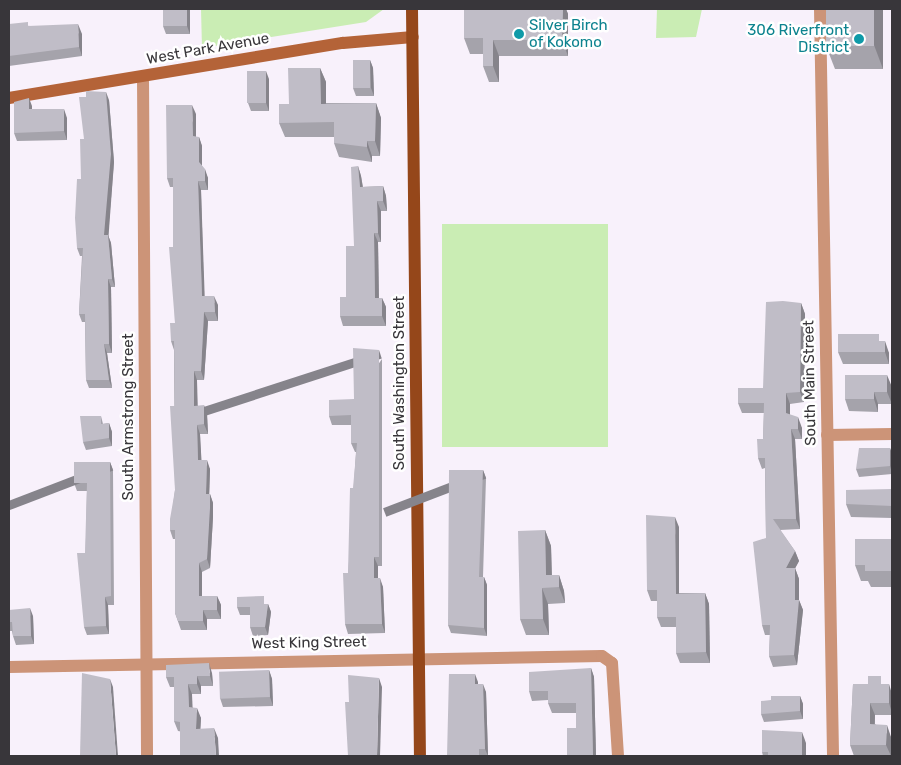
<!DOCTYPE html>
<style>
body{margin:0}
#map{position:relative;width:901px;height:765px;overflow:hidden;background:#f8f1fb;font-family:Rubik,sans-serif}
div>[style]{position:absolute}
.green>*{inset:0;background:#caedb4;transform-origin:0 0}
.minor>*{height:12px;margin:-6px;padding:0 6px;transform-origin:6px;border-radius:6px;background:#cc9478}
.secondary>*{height:12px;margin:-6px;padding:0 6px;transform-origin:6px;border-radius:6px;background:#b46338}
.primary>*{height:12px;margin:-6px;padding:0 6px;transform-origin:6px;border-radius:6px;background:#95471a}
.wall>*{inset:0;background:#a5a3ab}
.shaded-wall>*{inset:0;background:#86848b;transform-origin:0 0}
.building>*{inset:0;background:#c0bdc7;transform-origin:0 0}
.dots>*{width:14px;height:14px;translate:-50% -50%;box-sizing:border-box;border:2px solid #fff;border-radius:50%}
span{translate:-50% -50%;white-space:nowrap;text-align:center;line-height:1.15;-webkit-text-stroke:5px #fff;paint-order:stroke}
.culture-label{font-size:15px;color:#0d838f}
.left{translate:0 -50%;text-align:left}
.right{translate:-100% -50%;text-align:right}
.street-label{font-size:15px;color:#38363a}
.frame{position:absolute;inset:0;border:10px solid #38363a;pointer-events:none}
</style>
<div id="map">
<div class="green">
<div style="clip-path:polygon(201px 9px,384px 9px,366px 22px,202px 48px)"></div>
<div style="clip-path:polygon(657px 9px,702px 9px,696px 37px,656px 38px)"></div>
<div style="left:442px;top:224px;width:166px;height:223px"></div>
</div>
<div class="minor">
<div style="left:820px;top:9px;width:747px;rotate:89deg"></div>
<div style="left:143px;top:77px;width:679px;rotate:89.66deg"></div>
<div style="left:827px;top:435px;width:65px;rotate:-0.9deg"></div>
<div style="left:9px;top:667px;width:593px;rotate:-1.06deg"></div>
<div style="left:602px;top:656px;width:12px;rotate:35deg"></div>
<div style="left:612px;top:663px;width:93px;rotate:86.3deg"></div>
</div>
<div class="secondary">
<div style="left:9px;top:98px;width:338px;rotate:-9.4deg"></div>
<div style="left:343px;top:43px;width:70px;rotate:-4.9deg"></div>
</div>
<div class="primary">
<div style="left:412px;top:9px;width:747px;rotate:89.39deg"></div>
</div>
<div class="wall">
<div style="clip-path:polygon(163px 9px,189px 9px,190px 34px,166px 34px,163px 26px)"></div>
<div style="clip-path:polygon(464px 9px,566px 9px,568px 14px,568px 56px,499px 56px,499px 82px,489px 82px,483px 66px,483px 54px,470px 54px,464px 38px)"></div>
<div style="clip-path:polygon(883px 9px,883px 69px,835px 69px,826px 46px)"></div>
<div style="clip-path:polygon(9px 24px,30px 26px,82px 34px,82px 56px,9px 66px)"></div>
<div style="clip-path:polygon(370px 60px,373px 68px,374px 96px,356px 96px,353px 88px)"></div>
<div style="clip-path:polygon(320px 68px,326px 82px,326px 103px,376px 103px,381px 118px,380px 156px,372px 156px,372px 162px,339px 157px,334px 143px,334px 137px,285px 137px,279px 123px,289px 104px)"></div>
<div style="clip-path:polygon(269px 79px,269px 111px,251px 111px,248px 103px)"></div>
<div style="clip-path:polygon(109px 100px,114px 162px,108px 235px,111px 243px,115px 287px,111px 287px,112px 353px,107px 353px,112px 388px,89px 388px,86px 380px,85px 322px,82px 322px,79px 314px,82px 256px,80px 256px,77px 248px,84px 139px)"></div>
<div style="clip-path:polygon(32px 106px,32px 109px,67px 118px,67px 140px,17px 141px,14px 133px)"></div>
<div style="clip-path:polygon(196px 114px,196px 137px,199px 137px,202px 146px,202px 166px,208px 178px,208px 190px,201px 190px,204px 296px,218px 305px,218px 321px,208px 321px,204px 380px,197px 380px,197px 405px,207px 414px,208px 434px,200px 434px,201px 460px,210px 469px,209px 494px,210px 494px,213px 503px,213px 517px,210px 568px,202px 572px,202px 596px,217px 596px,221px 605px,221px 619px,207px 619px,207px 630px,181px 630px,175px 613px,175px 539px,173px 539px,170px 530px,175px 490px,174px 350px,171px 341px,175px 323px,173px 187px,170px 187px,167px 178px)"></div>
<div style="clip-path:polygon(358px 166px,361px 176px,363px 187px,383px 186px,386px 196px,387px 211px,381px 211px,381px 242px,378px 242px,379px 298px,382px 298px,386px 307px,386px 326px,343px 326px,340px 316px,346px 297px,354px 246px)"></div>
<div style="clip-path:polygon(801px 303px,805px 314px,805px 324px,804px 402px,790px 404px,790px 415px,802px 428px,802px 439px,795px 439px,800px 529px,780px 530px,795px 551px,799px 561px,795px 568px,799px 579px,799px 600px,803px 610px,797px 665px,773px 667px,769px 656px,770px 635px,765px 635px,762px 625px,766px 538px,765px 468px,762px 469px,758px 458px,763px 439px,764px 413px,742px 413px,738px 403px,763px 388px)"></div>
<div style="clip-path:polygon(881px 341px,889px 353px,889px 364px,843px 364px,838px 352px)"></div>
<div style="clip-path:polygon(382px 359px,382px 566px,378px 566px,378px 578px,383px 587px,385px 633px,348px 634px,345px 624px,356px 452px,355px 452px,351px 443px,351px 425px,332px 425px,329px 416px,354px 399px)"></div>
<div style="clip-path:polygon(892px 387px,892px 404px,878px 404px,878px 412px,849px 411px,845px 399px)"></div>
<div style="clip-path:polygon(101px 416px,103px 424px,109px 423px,112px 432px,112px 446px,86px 450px,83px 442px)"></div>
<div style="clip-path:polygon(890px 448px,892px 454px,892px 474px,859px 477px,856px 469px)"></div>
<div style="clip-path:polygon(110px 462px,113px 470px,114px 605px,108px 605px,109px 634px,87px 635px,84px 627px,87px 491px,77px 491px,74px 483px)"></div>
<div style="clip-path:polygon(483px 470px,486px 478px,483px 577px,484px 577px,487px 585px,487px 636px,451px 633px,448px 625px)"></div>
<div style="clip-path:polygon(892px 489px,892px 518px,851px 517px,846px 504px)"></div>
<div style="clip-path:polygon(679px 527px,679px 593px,705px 593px,709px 604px,710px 663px,680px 663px,676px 653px,676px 627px,661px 627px,657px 617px,657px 601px,651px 601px,647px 590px)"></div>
<div style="clip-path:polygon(545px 530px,551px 546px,552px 575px,559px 575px,564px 591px,565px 603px,548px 604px,549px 635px,526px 635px,520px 619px)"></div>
<div style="clip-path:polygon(892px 539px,892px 587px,871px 587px,868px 581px,861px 581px,855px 565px)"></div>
<div style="clip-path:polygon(268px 604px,271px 612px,268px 635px,253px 636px,250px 627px,250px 615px,240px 615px,237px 607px)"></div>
<div style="clip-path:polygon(9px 610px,33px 616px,34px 644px,16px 645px,13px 636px,12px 631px,9px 631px)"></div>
<div style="clip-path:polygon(591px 668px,594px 677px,596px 756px,567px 756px,576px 728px,576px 713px,552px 713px,548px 703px,548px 700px,532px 701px,529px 691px)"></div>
<div style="clip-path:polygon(269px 670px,272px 679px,273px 706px,223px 707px,220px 698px)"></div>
<div style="clip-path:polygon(212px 673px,213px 686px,201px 686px,201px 694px,192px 694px,192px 707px,201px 718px,200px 729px,218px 738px,178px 731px,174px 721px,174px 687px,170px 687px,166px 677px)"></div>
<div style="clip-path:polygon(478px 682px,478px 684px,486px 692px,488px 756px,447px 756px)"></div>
<div style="clip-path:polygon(853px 684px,884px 684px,892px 694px,892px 715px,875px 715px,875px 724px,891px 737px,891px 756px,854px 756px,850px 745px)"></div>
<div style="clip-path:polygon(800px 696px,803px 704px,803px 719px,764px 722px,761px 714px,771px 700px)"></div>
<div style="clip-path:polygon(806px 743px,806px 756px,763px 756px,762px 752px)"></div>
</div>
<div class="shaded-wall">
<div style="clip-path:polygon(187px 9px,189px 9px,190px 10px,190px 34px,187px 26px)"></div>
<div style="clip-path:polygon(563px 9px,566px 9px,568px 14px,568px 56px,562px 40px)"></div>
<div style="clip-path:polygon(874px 9px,883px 9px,883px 69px,874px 45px)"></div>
<div style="clip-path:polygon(78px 24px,82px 34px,82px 56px,79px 47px)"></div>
<div style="clip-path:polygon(493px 40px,499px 56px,499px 82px,493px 66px)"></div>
<div style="clip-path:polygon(370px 60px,373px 68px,374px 96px,371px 88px)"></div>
<div style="clip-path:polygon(320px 68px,326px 82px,326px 118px,321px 104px)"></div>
<div style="clip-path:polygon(266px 71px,269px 79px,269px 111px,266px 103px)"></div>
<div style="clip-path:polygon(106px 92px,109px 100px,114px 162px,108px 243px,104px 235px)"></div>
<div style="clip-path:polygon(29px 98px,32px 106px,32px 118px,29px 109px)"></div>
<div style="clip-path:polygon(376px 103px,381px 118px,380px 156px,375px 141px)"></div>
<div style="clip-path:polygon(192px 105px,196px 114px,196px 146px,193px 136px)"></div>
<div style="clip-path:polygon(64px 109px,67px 118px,67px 140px,64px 131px)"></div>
<div style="clip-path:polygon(199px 137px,202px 146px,202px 171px,199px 162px)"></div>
<div style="clip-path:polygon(367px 141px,372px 156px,372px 162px,367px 147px)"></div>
<div style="clip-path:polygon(358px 166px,361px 176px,364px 196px,360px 187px)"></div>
<div style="clip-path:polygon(205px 169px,208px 178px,208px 190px,205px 181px)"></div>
<div style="clip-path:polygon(198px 181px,201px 190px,205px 305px,202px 296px)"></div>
<div style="clip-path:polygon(383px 186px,386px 196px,387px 211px,383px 201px)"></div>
<div style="clip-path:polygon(377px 201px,381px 211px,381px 242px,378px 233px)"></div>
<div style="clip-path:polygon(374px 233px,378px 242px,379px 307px,375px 298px)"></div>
<div style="clip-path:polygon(108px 235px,111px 243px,115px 287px,112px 279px)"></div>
<div style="clip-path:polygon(108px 279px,111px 287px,112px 353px,109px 344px)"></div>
<div style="clip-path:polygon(214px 296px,218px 305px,218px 321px,215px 312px)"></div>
<div style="clip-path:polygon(382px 298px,386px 307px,386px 326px,382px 316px)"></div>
<div style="clip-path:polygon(801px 303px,805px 314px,805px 324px,804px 402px,800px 392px)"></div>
<div style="clip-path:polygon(204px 312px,208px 321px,204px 380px,201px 371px)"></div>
<div style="clip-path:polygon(885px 341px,889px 353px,889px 364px,885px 352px)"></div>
<div style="clip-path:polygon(104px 344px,107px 353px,112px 388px,109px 380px)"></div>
<div style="left:379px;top:350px;width:9px;height:207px;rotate:72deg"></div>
<div style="clip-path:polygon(194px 371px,197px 380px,198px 415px,194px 406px)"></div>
<div style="clip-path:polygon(887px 375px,892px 387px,892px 404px,887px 392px)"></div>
<div style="clip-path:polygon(874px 392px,878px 404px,878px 412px,874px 399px)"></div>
<div style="clip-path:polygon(786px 393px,790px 404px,790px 424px,786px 413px)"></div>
<div style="clip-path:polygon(204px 405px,207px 414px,208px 434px,204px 424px)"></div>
<div style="clip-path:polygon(798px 417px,802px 428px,802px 439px,798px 429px)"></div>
<div style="clip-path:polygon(109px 423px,112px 432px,112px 446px,109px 438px)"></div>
<div style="clip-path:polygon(197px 425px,200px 434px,202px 469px,198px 460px)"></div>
<div style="clip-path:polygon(791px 429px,795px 439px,800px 529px,796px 519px)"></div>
<div style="clip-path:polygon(890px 448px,892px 454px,892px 473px,890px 466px)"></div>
<div style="clip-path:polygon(207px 460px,210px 469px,209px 503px,206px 494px)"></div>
<div style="left:110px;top:462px;width:9px;height:134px;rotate:69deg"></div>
<div style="left:483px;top:470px;width:9px;height:107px;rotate:69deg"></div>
<div style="clip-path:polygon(210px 494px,213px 503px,213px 517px,210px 568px,207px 559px)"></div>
<div style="clip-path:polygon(675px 517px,679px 527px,679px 604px,676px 594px)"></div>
<div style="clip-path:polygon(545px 530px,551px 546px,552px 587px,546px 575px)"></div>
<div style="clip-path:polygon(795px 551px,799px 561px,790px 578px,786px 568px)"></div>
<div style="clip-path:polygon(374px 557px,378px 566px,378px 587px,374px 578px)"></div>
<div style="clip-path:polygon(199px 563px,202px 572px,202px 605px,199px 596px)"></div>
<div style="clip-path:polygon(795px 568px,799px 579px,799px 600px,803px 610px,797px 665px,794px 655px)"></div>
<div style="clip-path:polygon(559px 575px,564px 591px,565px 603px,559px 587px)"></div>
<div style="clip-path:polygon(484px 577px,487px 585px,487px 636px,484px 628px)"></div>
<div style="clip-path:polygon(380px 578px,383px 587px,385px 633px,382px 624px)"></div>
<div style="clip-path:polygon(542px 588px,548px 604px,549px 635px,543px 619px)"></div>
<div style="clip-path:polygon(705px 593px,709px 604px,710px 663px,706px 652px)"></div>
<div style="clip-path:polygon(217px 596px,221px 605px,221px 619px,217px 610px)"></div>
<div style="clip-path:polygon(105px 597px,108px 605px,109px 634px,106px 626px)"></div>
<div style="clip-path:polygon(268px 604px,271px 612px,268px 635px,265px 627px)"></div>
<div style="clip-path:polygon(30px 608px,33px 616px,34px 644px,31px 636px)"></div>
<div style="clip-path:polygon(203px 610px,207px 619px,207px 630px,203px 621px)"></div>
<div style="clip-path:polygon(209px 663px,212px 673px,213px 686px,210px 676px)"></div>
<div style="clip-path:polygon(591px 668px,594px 677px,596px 756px,593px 756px)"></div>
<div style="clip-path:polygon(269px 670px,272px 679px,273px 706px,270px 697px)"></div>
<div style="clip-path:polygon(475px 674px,478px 682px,478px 692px,475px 684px)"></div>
<div style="clip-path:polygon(197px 676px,201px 686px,201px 694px,197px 684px)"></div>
<div style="clip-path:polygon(379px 678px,382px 687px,380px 756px,377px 756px)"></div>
<div style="clip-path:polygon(110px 679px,113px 687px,118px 756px,116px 756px)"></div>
<div style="clip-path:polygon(188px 684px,192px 694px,193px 717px,189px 707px)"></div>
<div style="clip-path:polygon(483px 684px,486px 692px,488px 756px,485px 749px)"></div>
<div style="clip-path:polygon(889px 684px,892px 694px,892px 713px,889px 703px)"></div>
<div style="clip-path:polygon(800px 696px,803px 704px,803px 719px,800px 711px)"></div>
<div style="clip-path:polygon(870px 703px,875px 715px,874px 737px,870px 724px)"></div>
<div style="clip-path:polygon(197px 708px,201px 718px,200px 739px,196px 729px)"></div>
<div style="clip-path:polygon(887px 725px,891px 737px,891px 756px,886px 745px)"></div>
<div style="clip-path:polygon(214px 728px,218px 738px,219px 756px,216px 756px)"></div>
<div style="clip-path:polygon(802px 732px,806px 743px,806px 756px,802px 756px)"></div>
</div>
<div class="building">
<div style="left:163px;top:9px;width:24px;height:17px"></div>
<div style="clip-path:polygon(464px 9px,563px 9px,562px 40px,493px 40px,493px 66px,483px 66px,483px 38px,464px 38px)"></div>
<div style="left:826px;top:9px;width:48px;height:37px"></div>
<div style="clip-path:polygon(28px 22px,28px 26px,78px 24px,79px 47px,9px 56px,9px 24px)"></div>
<div style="left:353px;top:60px;width:17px;height:28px"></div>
<div style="clip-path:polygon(288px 68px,320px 68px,321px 104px,376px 103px,375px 141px,367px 141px,367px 147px,334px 143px,334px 122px,279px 123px,279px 104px,289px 104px)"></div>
<div style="left:247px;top:71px;width:19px;height:32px"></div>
<div style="clip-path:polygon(86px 91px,106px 92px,111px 154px,104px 235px,108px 235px,112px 279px,108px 279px,109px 344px,104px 344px,109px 380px,86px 380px,85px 314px,79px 314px,83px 248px,77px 248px,75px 218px,77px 179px,81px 179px,80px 139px,84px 139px,79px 97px,86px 97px)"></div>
<div style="clip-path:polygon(29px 98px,29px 109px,64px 109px,64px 131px,14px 133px,14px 102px)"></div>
<div style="clip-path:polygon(166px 105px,192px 105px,193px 136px,199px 137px,199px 162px,205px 169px,205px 181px,198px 181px,202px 296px,214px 296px,215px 312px,204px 312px,201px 371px,194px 371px,194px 406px,204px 405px,204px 424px,197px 425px,198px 460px,207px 460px,206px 494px,210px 494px,210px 508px,207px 559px,199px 563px,199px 596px,217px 596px,217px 610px,203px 610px,203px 621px,178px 621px,175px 613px,175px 530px,170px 530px,170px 519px,175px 490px,170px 406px,175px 406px,174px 341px,171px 341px,170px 323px,175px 323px,169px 247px,173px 247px,173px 178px,167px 178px)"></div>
<div style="clip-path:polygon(358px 166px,360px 187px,383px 186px,383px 201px,377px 201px,378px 233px,374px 233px,375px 298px,382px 298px,382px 316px,340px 316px,340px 297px,346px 297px,346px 246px,354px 246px,351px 167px)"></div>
<div style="clip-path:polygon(783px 301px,801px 303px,800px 392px,786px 393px,786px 413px,798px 417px,798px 429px,791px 429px,796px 519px,773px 519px,795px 551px,786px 568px,795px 568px,795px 600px,799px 600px,794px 655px,769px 656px,770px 625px,762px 625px,753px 542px,766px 538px,765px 458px,758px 458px,757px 439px,763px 439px,764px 403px,738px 403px,738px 388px,763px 388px,766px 302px)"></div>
<div style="clip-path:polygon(838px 334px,879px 334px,879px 341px,885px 341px,885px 352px,838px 352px)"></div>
<div style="clip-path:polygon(353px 348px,379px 350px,379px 557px,374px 557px,374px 578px,380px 578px,382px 624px,345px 624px,343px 573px,348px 573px,350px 488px,353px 488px,357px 443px,351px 443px,351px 415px,329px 416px,329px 400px,354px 399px)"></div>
<div style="clip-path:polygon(845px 375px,887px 375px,887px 392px,874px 392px,874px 399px,845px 399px)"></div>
<div style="clip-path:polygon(80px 416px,101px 416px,101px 424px,109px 423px,109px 438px,83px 442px)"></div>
<div style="clip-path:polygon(859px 448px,890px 448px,890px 466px,856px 469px)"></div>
<div style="clip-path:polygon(74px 462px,110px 462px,111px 596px,105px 597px,106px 626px,84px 627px,77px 553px,85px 553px,87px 483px,74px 483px)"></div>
<div style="clip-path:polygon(449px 470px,483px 470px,479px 577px,484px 577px,484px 628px,448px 625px)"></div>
<div style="clip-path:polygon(892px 489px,892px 506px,846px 504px,846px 490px)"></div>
<div style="clip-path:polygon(646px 515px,675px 517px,676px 594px,705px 593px,706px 652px,676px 653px,676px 617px,657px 617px,657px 590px,647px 590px)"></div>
<div style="clip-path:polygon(545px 530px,546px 575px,559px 575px,559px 587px,542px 588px,543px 619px,520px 619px,518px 531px)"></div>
<div style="clip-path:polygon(855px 539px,892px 539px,892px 590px,892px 571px,865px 571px,865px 565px,855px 565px)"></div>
<div style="clip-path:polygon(264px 596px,264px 604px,268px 604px,265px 627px,250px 627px,250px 607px,237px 607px,237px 597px)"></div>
<div style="clip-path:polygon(30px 608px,31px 636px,13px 636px,12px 622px,9px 622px,9px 610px)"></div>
<div style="clip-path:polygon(209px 663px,210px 676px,197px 676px,197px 684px,188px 684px,189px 707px,197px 708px,196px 729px,214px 728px,216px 756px,180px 756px,180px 722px,174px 721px,174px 677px,166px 677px,166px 665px)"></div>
<div style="clip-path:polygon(591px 668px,593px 756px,567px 756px,567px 728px,576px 728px,576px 703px,548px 703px,548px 691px,529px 691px,529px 672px)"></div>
<div style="left:269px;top:670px;width:27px;height:50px;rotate:88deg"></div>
<div style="clip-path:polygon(82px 673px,110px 679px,116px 756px,80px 756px)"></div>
<div style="clip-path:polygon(449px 674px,475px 674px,475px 684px,483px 684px,485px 749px,479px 749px,479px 756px,447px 756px)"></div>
<div style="clip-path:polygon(348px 675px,379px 678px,377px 756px,348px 756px,345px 702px,349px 702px)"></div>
<div style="clip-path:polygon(868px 676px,881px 676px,881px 684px,889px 684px,889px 703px,870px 703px,870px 724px,887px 725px,886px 745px,850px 745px,853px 684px,868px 684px)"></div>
<div style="clip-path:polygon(771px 696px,800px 696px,800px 711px,761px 714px,761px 701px,771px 700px)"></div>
<div style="clip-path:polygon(762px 730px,802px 732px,802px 756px,768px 756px,768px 752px,762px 752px)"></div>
</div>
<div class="dots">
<div style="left:519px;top:34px;background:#0f9aa8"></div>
<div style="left:859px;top:39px;background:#0f9aa8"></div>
</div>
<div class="culture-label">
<span class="left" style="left:529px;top:34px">Silver Birch<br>of Kokomo</span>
<span class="right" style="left:849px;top:39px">306 Riverfront<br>District</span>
</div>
<div class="street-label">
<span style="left:208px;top:49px;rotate:-10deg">West Park Avenue</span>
<span style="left:400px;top:383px;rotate:-90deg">South Washington Street</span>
<span style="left:810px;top:383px;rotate:-91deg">South Main Street</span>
<span style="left:129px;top:417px;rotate:-90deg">South Armstrong Street</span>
<span style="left:309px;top:643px;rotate:-1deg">West King Street</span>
</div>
<div class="frame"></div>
</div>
